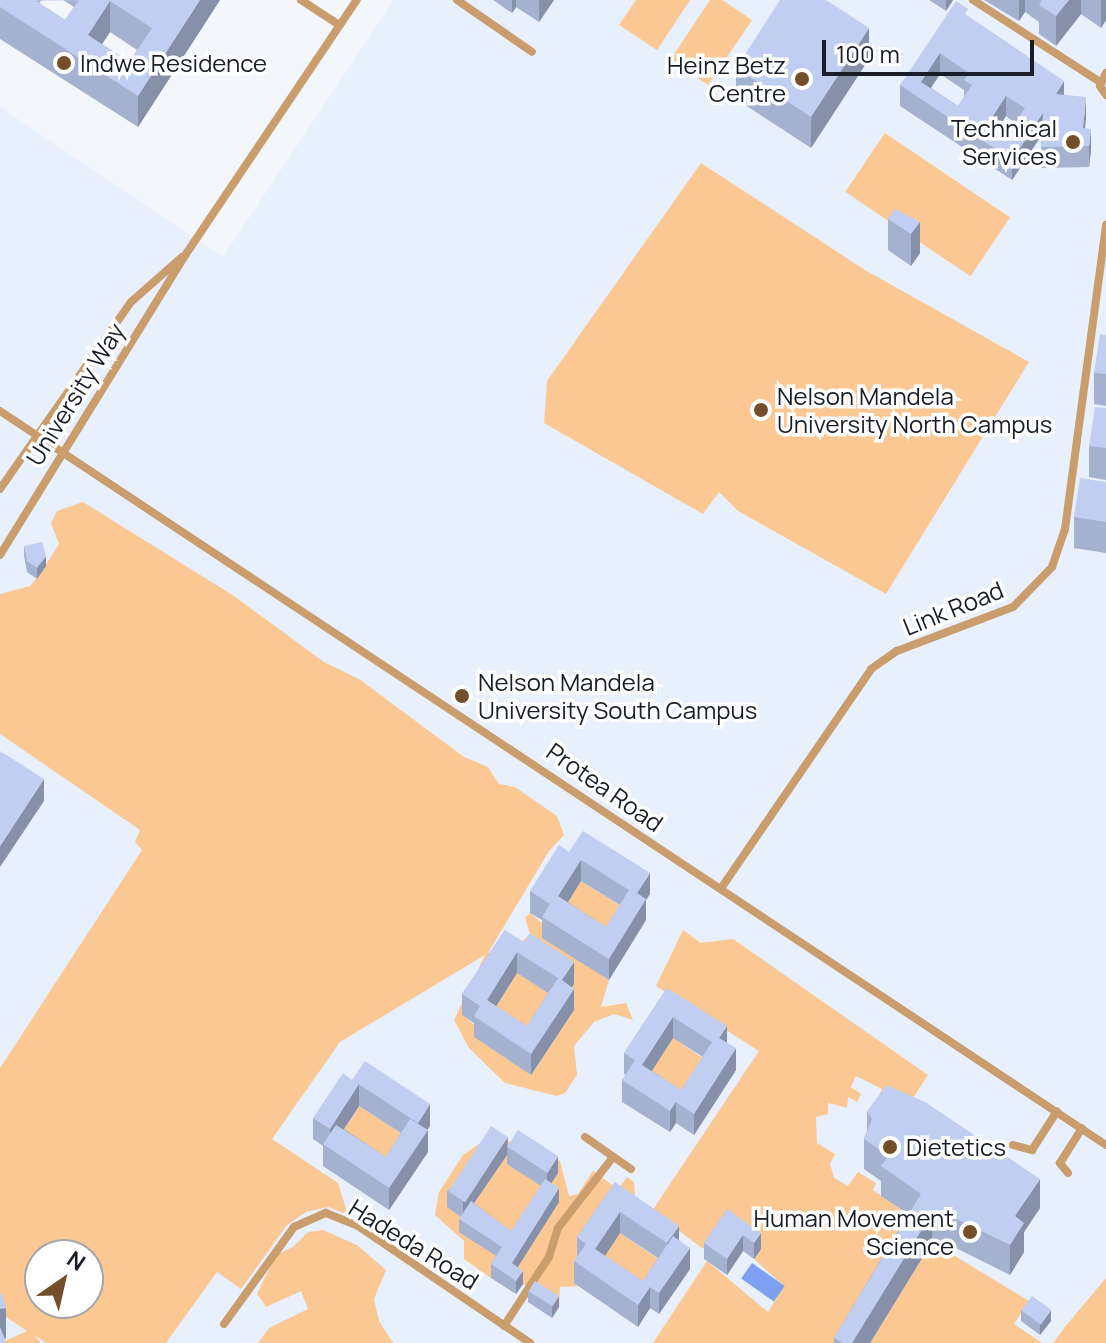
<!DOCTYPE html>
<style>
body{margin:0}
#map{position:relative;width:1106px;height:1343px;overflow:hidden;background:#f3f6fb;font-family:Manrope,sans-serif}
div>[style]{position:absolute}
.built>*{inset:0;background:#e8effd}
.green>*{inset:0;background:#fbc893;transform-origin:0 0}
.water>*{inset:0;background:#7ea0f1;transform-origin:0 0}
.lane>*{height:8px;margin:-4px;padding:0 4px;transform-origin:4px;border-radius:4px;background:#ca9d6d}
.wall>*{inset:0;background:#a5b2cf}
.shaded-wall>*{inset:0;background:#8691a9;transform-origin:0 0}
.building>*{inset:0;background:#c0cff1;transform-origin:0 0}
.dots>*{width:22px;height:22px;translate:-50% -50%;box-sizing:border-box;border:4px solid #fff;border-radius:50%}
span{translate:-50% -50%;white-space:nowrap;text-align:center;line-height:1.15;-webkit-text-stroke:7px #fff;paint-order:stroke}
.poi-label{font-size:24px;color:#181d27}
.left{translate:0 -50%;text-align:left}
.right{translate:-100% -50%;text-align:right}
.street-label{font-size:24px;color:#181d27}
.north{position:absolute;left:24px;top:1239px;width:80px;height:80px;box-sizing:border-box;background:#fff;border:2px solid #a3a5a9;border-radius:50%;rotate:34deg;font-size:22px;font-weight:700;line-height:32px;text-align:center;color:#181d27}
.north::after{content:'';display:block;margin:auto;width:28px;height:36px;background:#724f28;clip-path:polygon(50% 0,100% 100%,50% 72%,0 100%)}
.scale{position:absolute;left:822px;top:40px;width:212px;height:36px;box-sizing:border-box;border:4px solid #181d27;border-top:0;padding-left:10px;font-size:24px;line-height:28px;white-space:nowrap;color:#181d27;-webkit-text-stroke:6px #fff;paint-order:stroke}
</style>
<div id="map">
<div class="built">
<div style="clip-path:polygon(evenodd,394px 0,1106px 0,1106px 1343px,0 1343px,0 107px,223px 257px,394px 0,40px 1255px,88px 1255px,88px 1303px,40px 1303px,40px 1255px)"></div>
</div>
<div class="green">
<div style="clip-path:polygon(636px 0,690px 0,657px 50px,619px 25px)"></div>
<div style="clip-path:polygon(710px 0,722px 0,752px 20px,708px 85px,671px 59px)"></div>
<div style="left:885px;top:133px;width:151px;height:71px;rotate:34deg"></div>
<div style="clip-path:polygon(701px 163px,865px 270px,1029px 362px,886px 594px,738px 511px,719px 492px,703px 514px,544px 423px,547px 381px)"></div>
<div style="clip-path:polygon(evenodd,83px 502px,234px 596px,324px 662px,359px 679px,464px 757px,488px 767px,499px 784px,515px 787px,557px 816px,564px 835px,549px 851px,488px 953px,519px 944px,530px 934px,525px 918px,530px 913px,609px 980px,601px 1007px,626px 1003px,633px 1020px,614px 1014px,594px 1022px,574px 1046px,577px 1075px,565px 1093px,557px 1096px,505px 1083px,469px 1048px,454px 1020px,485px 955px,340px 1042px,272px 1139px,338px 1183px,348px 1215px,328px 1207px,306px 1212px,287px 1225px,241px 1289px,217px 1272px,166px 1343px,46px 1343px,34px 1335px,41px 1343px,0 1343px,27px 1331px,0 1313px,0 1068px,142px 850px,135px 842px,140px 830px,0 734px,0 594px,30px 586px,40px 574px,59px 544px,51px 523px,57px 511px,83px 502px,531px 955px,574px 1010px,531px 1075px,463px 1015px,531px 955px,83px 502px,40px 1255px,88px 1255px,88px 1303px,40px 1303px,40px 1255px)"></div>
<div style="left:581px;top:881px;width:57px;height:44px;rotate:32deg"></div>
<div style="clip-path:polygon(683px 930px,701px 943px,733px 939px,928px 1075px,902px 1115px,879px 1095px,882px 1089px,856px 1076px,851px 1087px,861px 1094px,857px 1102px,848px 1097px,847px 1108px,828px 1103px,828px 1114px,816px 1117px,817px 1143px,835px 1154px,830px 1164px,834px 1178px,848px 1186px,858px 1172px,876px 1183px,873px 1190px,921px 1223px,849px 1343px,653px 1343px,707px 1261px,768px 1312px,784px 1286px,754px 1259px,760px 1249px,702px 1248px,652px 1211px,759px 1051px,656px 986px)"></div>
<div style="left:517px;top:973px;width:49px;height:57px;rotate:32deg"></div>
<div style="left:673px;top:1038px;width:47px;height:57px;rotate:34deg"></div>
<div style="left:359px;top:1106px;width:62px;height:45px;rotate:33deg"></div>
<div style="clip-path:polygon(492px 1135px,560px 1161px,569px 1196px,578px 1194px,593px 1171px,618px 1189px,627px 1177px,634px 1182px,635px 1195px,579px 1286px,560px 1287px,559px 1307px,498px 1268px,491px 1278px,464px 1259px,464px 1241px,435px 1215px,439px 1192px,463px 1155px)"></div>
<div style="clip-path:polygon(323px 1230px,357px 1245px,386px 1270px,374px 1299px,379px 1321px,393px 1343px,258px 1343px,269px 1328px,308px 1309px,301px 1291px,266px 1307px,257px 1294px,276px 1255px,293px 1247px,308px 1232px)"></div>
<div style="left:620px;top:1233px;width:58px;height:45px;rotate:34deg"></div>
<div style="clip-path:polygon(932px 1242px,1029px 1301px,1014px 1324px,1042px 1343px,870px 1343px)"></div>
<div style="clip-path:polygon(1106px 1278px,1106px 1343px,1053px 1343px,1064px 1328px)"></div>
</div>
<div class="water">
<div style="left:752px;top:1263px;width:40px;height:19px;rotate:35deg"></div>
</div>
<div class="lane">
<div style="left:301px;top:0;width:45px;rotate:33.3deg"></div>
<div style="left:457px;top:0;width:91px;rotate:34.7deg"></div>
<div style="left:973px;top:0;width:151px;rotate:32.8deg"></div>
<div style="left:1106px;top:73px;width:14px;rotate:115deg"></div>
<div style="left:1100px;top:86px;width:11px;rotate:56deg"></div>
<div style="left:0;top:411px;width:1327px;rotate:33.57deg"></div>
<div style="left:0;top:489px;width:228px;rotate:-55deg"></div>
<div style="left:131px;top:302px;width:68px;rotate:-41.4deg"></div>
<div style="left:0;top:555px;width:354px;rotate:-58.3deg"></div>
<div style="left:186px;top:254px;width:306px;rotate:-56.1deg"></div>
<div style="left:722px;top:887px;width:264px;rotate:-55.6deg"></div>
<div style="left:871px;top:669px;width:32px;rotate:-35deg"></div>
<div style="left:897px;top:651px;width:124px;rotate:-20.8deg"></div>
<div style="left:1013px;top:607px;width:56px;rotate:-45.7deg"></div>
<div style="left:1052px;top:567px;width:40px;rotate:-71.1deg"></div>
<div style="left:1065px;top:529px;width:307px;rotate:-82.3deg"></div>
<div style="left:585px;top:1137px;width:56px;rotate:34.8deg"></div>
<div style="left:1013px;top:1145px;width:20px;rotate:15deg"></div>
<div style="left:1032px;top:1150px;width:46px;rotate:-57.3deg"></div>
<div style="left:1068px;top:1173px;width:13px;rotate:-129deg"></div>
<div style="left:1060px;top:1163px;width:41px;rotate:-57.8deg"></div>
<div style="left:224px;top:1324px;width:120px;rotate:-54.2deg"></div>
<div style="left:294px;top:1227px;width:35px;rotate:-24deg"></div>
<div style="left:326px;top:1213px;width:35px;rotate:22deg"></div>
<div style="left:358px;top:1226px;width:208px;rotate:34.2deg"></div>
<div style="left:504px;top:1326px;width:82px;rotate:-56.9deg"></div>
<div style="left:549px;top:1257px;width:30px;rotate:-73deg"></div>
<div style="left:558px;top:1228px;width:90px;rotate:-52.2deg"></div>
</div>
<div class="wall">
<div style="clip-path:polygon(evenodd,0 0,42px 0,39px 3px,65px 20px,74px 7px,63px 0,220px 0,138px 127px,0 39px,0 0,110px 32px,137px 50px,129px 62px,102px 44px,110px 32px)"></div>
<div style="clip-path:polygon(493px 0,554px 0,539px 22px,516px 7px,512px 13px)"></div>
<div style="clip-path:polygon(929px 0,953px 0,946px 11px)"></div>
<div style="clip-path:polygon(984px 0,1106px 0,1106px 20px,1101px 28px,1081px 14px,1056px 46px,1039px 34px,1039px 22px,1025px 12px,1019px 21px)"></div>
<div style="clip-path:polygon(evenodd,968px 16px,1064px 95px,1086px 118px,1084px 129px,1091px 150px,1089px 167px,1041px 168px,1041px 136px,1012px 180px,900px 106px,900px 85px,968px 16px,940px 74px,964px 90px,964px 97px,958px 106px,931px 88px,940px 74px,968px 16px,1006px 116px,1015px 123px,1005px 138px,996px 131px,1006px 116px)"></div>
<div style="clip-path:polygon(869px 59px,811px 148px,736px 99px,736px 68px)"></div>
<div style="clip-path:polygon(888px 219px,920px 222px,920px 253px,911px 266px,888px 250px)"></div>
<div style="clip-path:polygon(1106px 335px,1106px 406px,1094px 404px,1094px 373px)"></div>
<div style="clip-path:polygon(1106px 408px,1106px 480px,1089px 477px,1089px 446px)"></div>
<div style="clip-path:polygon(1106px 482px,1106px 553px,1074px 548px,1074px 517px)"></div>
<div style="clip-path:polygon(24px 546px,46px 566px,37px 579px,27px 572px,24px 556px)"></div>
<div style="clip-path:polygon(evenodd,569px 852px,650px 894px,646px 900px,646px 920px,609px 980px,542px 938px,542px 920px,530px 913px,530px 891px,569px 852px,581px 881px,620px 905px,606px 927px,568px 902px,581px 881px)"></div>
<div style="clip-path:polygon(evenodd,505px 930px,574px 984px,572px 987px,574px 1010px,531px 1075px,474px 1037px,474px 1023px,462px 1015px,462px 994px,505px 930px,517px 973px,548px 993px,527px 1026px,496px 1006px,517px 973px)"></div>
<div style="clip-path:polygon(evenodd,667px 988px,727px 1042px,736px 1070px,694px 1135px,676px 1123px,670px 1132px,622px 1102px,622px 1080px,626px 1075px,624px 1074px,624px 1053px,667px 988px,673px 1038px,703px 1057px,681px 1090px,652px 1071px,673px 1038px)"></div>
<div style="clip-path:polygon(evenodd,352px 1080px,430px 1126px,427px 1130px,428px 1152px,389px 1210px,323px 1166px,323px 1146px,313px 1139px,313px 1118px,352px 1080px,359px 1106px,401px 1133px,386px 1157px,344px 1129px,359px 1106px)"></div>
<div style="clip-path:polygon(867px 1111px,1040px 1208px,1024px 1232px,1024px 1252px,1010px 1275px,942px 1241px,932px 1242px,870px 1343px,834px 1343px,834px 1338px,908px 1214px,881px 1196px,881px 1181px,864px 1169px,864px 1139px,867px 1131px)"></div>
<div style="clip-path:polygon(evenodd,508px 1146px,558px 1173px,551px 1183px,559px 1202px,518px 1267px,523px 1284px,516px 1294px,491px 1278px,491px 1264px,496px 1256px,459px 1232px,459px 1219px,461px 1217px,447px 1207px,447px 1191px,508px 1146px,507px 1155px,507px 1164px,541px 1186px,511px 1231px,474px 1203px,507px 1155px)"></div>
<div style="clip-path:polygon(evenodd,615px 1182px,679px 1240px,690px 1269px,659px 1314px,650px 1308px,638px 1327px,574px 1283px,574px 1261px,577px 1257px,577px 1237px,615px 1182px,620px 1233px,658px 1258px,643px 1281px,605px 1256px,620px 1233px)"></div>
<div style="clip-path:polygon(727px 1209px,761px 1249px,754px 1259px,743px 1251px,727px 1275px,704px 1259px,704px 1243px)"></div>
<div style="clip-path:polygon(528px 1291px,559px 1307px,552px 1318px,528px 1302px)"></div>
<div style="clip-path:polygon(1021px 1310px,1051px 1321px,1040px 1335px,1021px 1321px)"></div>
</div>
<div class="shaded-wall">
<div style="clip-path:polygon(200px 0,220px 0,138px 127px,138px 96px)"></div>
<div style="clip-path:polygon(512px 0,516px 0,516px 7px,512px 13px)"></div>
<div style="clip-path:polygon(539px 0,554px 0,539px 22px)"></div>
<div style="clip-path:polygon(946px 0,953px 0,946px 11px)"></div>
<div style="clip-path:polygon(1019px 0,1025px 0,1025px 12px,1019px 21px)"></div>
<div style="clip-path:polygon(1069px 0,1081px 0,1081px 14px,1056px 46px,1056px 16px)"></div>
<div style="clip-path:polygon(1101px 0,1106px 0,1106px 20px,1101px 28px)"></div>
<div style="clip-path:polygon(110px 1px,110px 32px,88px 66px,88px 35px)"></div>
<div style="clip-path:polygon(869px 28px,869px 59px,811px 148px,811px 117px)"></div>
<div style="clip-path:polygon(940px 53px,940px 74px,923px 100px,921px 82px)"></div>
<div style="clip-path:polygon(1064px 81px,1064px 101px,1056px 94px)"></div>
<div style="clip-path:polygon(1006px 96px,1006px 116px,988px 144px,987px 125px)"></div>
<div style="clip-path:polygon(1086px 97px,1086px 118px,1083px 149px,1083px 128px)"></div>
<div style="clip-path:polygon(1043px 113px,1043px 133px,1012px 180px,1012px 160px)"></div>
<div style="clip-path:polygon(1091px 129px,1091px 150px,1089px 167px,1089px 146px)"></div>
<div style="clip-path:polygon(920px 222px,920px 253px,911px 266px,911px 234px)"></div>
<div style="clip-path:polygon(46px 556px,46px 566px,37px 579px,37px 568px)"></div>
<div style="clip-path:polygon(44px 779px,44px 801px,0 867px,0 846px)"></div>
<div style="clip-path:polygon(581px 860px,581px 881px,558px 918px,558px 896px)"></div>
<div style="clip-path:polygon(650px 873px,650px 894px,646px 900px,646px 920px,609px 980px,609px 959px,637px 893px)"></div>
<div style="clip-path:polygon(517px 952px,517px 973px,487px 1021px,487px 1000px)"></div>
<div style="clip-path:polygon(574px 962px,574px 984px,562px 1002px,562px 980px)"></div>
<div style="clip-path:polygon(574px 989px,574px 1010px,531px 1075px,531px 1054px)"></div>
<div style="clip-path:polygon(673px 1017px,673px 1038px,642px 1086px,642px 1065px)"></div>
<div style="clip-path:polygon(727px 1026px,727px 1048px,719px 1038px)"></div>
<div style="clip-path:polygon(736px 1048px,736px 1070px,694px 1135px,694px 1114px)"></div>
<div style="clip-path:polygon(359px 1084px,359px 1106px,330px 1150px,330px 1129px)"></div>
<div style="clip-path:polygon(676px 1102px,676px 1123px,670px 1132px,670px 1111px)"></div>
<div style="clip-path:polygon(430px 1104px,430px 1126px,418px 1144px,418px 1123px)"></div>
<div style="clip-path:polygon(428px 1130px,428px 1152px,389px 1210px,389px 1188px)"></div>
<div style="clip-path:polygon(508px 1137px,507px 1155px,463px 1219px,463px 1202px)"></div>
<div style="clip-path:polygon(558px 1156px,558px 1173px,547px 1190px,547px 1174px)"></div>
<div style="clip-path:polygon(1040px 1179px,1040px 1208px,1024px 1232px,1024px 1252px,1010px 1275px,1010px 1245px,1015px 1216px)"></div>
<div style="clip-path:polygon(559px 1188px,559px 1202px,512px 1276px,512px 1263px)"></div>
<div style="clip-path:polygon(620px 1212px,620px 1233px,595px 1271px,595px 1249px)"></div>
<div style="clip-path:polygon(932px 1213px,932px 1242px,870px 1343px,852px 1343px)"></div>
<div style="clip-path:polygon(679px 1226px,679px 1247px,667px 1264px,667px 1243px)"></div>
<div style="clip-path:polygon(761px 1233px,761px 1249px,754px 1259px,754px 1243px)"></div>
<div style="clip-path:polygon(743px 1235px,743px 1251px,727px 1275px,727px 1259px)"></div>
<div style="clip-path:polygon(690px 1248px,690px 1269px,659px 1314px,659px 1293px)"></div>
<div style="clip-path:polygon(523px 1271px,523px 1284px,516px 1294px,516px 1281px)"></div>
<div style="clip-path:polygon(650px 1287px,650px 1308px,638px 1327px,638px 1305px)"></div>
<div style="clip-path:polygon(559px 1296px,559px 1307px,552px 1318px,552px 1307px)"></div>
<div style="left:6px;top:1308px;width:31px;height:6px;rotate:90deg"></div>
<div style="clip-path:polygon(1051px 1310px,1051px 1321px,1040px 1335px,1040px 1324px)"></div>
</div>
<div class="building">
<div style="clip-path:polygon(evenodd,0 0,35px 0,65px 20px,79px 0,200px 0,138px 96px,0 7px,0 0,110px 1px,152px 28px,129px 62px,88px 35px,110px 1px)"></div>
<div style="clip-path:polygon(780px 0,826px 0,869px 28px,811px 117px,736px 68px)"></div>
<div style="clip-path:polygon(1042px 0,1069px 0,1056px 16px,1039px 5px)"></div>
<div style="clip-path:polygon(evenodd,956px 1px,968px 9px,965px 14px,1064px 81px,1056px 94px,1086px 97px,1083px 128px,1091px 129px,1089px 146px,1041px 147px,1043px 113px,1012px 160px,900px 85px,956px 1px,940px 53px,969px 73px,964px 80px,972px 85px,958px 106px,921px 82px,940px 53px,956px 1px,1006px 96px,1025px 108px,1005px 138px,987px 125px,1006px 96px)"></div>
<div style="clip-path:polygon(895px 209px,920px 222px,911px 234px,888px 219px)"></div>
<div style="clip-path:polygon(1100px 334px,1106px 335px,1106px 374px,1094px 373px)"></div>
<div style="clip-path:polygon(1095px 407px,1106px 408px,1106px 448px,1089px 446px)"></div>
<div style="clip-path:polygon(1080px 478px,1106px 482px,1106px 522px,1074px 517px)"></div>
<div style="clip-path:polygon(42px 542px,46px 556px,37px 568px,27px 561px,24px 546px)"></div>
<div style="clip-path:polygon(0 751px,44px 779px,0 846px)"></div>
<div style="clip-path:polygon(evenodd,583px 831px,650px 873px,637px 893px,646px 899px,609px 959px,542px 917px,550px 904px,530px 891px,559px 845px,569px 852px,583px 831px,581px 860px,629px 890px,606px 927px,558px 896px,581px 860px)"></div>
<div style="clip-path:polygon(evenodd,505px 930px,524px 942px,530px 933px,574px 962px,562px 980px,574px 989px,531px 1054px,474px 1016px,480px 1006px,462px 994px,505px 930px,517px 952px,558px 978px,527px 1026px,487px 1000px,517px 952px)"></div>
<div style="clip-path:polygon(evenodd,667px 988px,727px 1026px,719px 1038px,736px 1048px,694px 1114px,676px 1102px,670px 1111px,622px 1080px,635px 1060px,624px 1053px,667px 988px,673px 1017px,712px 1042px,681px 1090px,642px 1065px,673px 1017px)"></div>
<div style="clip-path:polygon(365px 1061px,430px 1104px,418px 1123px,359px 1084px,330px 1129px,313px 1118px,343px 1073px,352px 1080px)"></div>
<div style="clip-path:polygon(887px 1085px,925px 1102px,1040px 1179px,1015px 1216px,1024px 1223px,1010px 1245px,942px 1212px,932px 1213px,852px 1343px,844px 1343px,834px 1338px,921px 1194px,881px 1166px,888px 1156px,864px 1139px,872px 1119px,867px 1111px)"></div>
<div style="clip-path:polygon(410px 1119px,428px 1130px,389px 1188px,323px 1144px,336px 1125px,386px 1157px)"></div>
<div style="left:491px;top:1126px;width:20px;height:78px;rotate:33deg"></div>
<div style="left:518px;top:1130px;width:48px;height:20px;rotate:33deg"></div>
<div style="clip-path:polygon(545px 1179px,559px 1188px,512px 1263px,523px 1271px,516px 1281px,491px 1264px,502px 1247px,459px 1219px,471px 1201px,511px 1231px)"></div>
<div style="clip-path:polygon(615px 1182px,679px 1226px,667px 1243px,620px 1212px,595px 1249px,643px 1281px,673px 1236px,690px 1248px,659px 1293px,650px 1287px,638px 1305px,574px 1261px,586px 1244px,577px 1237px)"></div>
<div style="clip-path:polygon(727px 1209px,761px 1233px,754px 1243px,743px 1235px,727px 1259px,704px 1243px)"></div>
<div style="left:535px;top:1281px;width:28px;height:12px;rotate:32deg"></div>
<div style="clip-path:polygon(0 1294px,2px 1294px,6px 1308px,0 1309px)"></div>
<div style="left:1032px;top:1296px;width:24px;height:18px;rotate:36deg"></div>
<div style="clip-path:polygon(0 1327px,5px 1339px,4px 1343px,0 1343px)"></div>
</div>
<div class="dots">
<div style="left:64px;top:63px;background:#724f28"></div>
<div style="left:802px;top:79px;background:#724f28"></div>
<div style="left:1073px;top:142px;background:#724f28"></div>
<div style="left:761px;top:410px;background:#724f28"></div>
<div style="left:462px;top:696px;background:#724f28"></div>
<div style="left:890px;top:1147px;background:#724f28"></div>
<div style="left:970px;top:1232px;background:#724f28"></div>
</div>
<div class="poi-label">
<span class="left" style="left:80px;top:63px">Indwe Residence</span>
<span class="right" style="left:786px;top:79px">Heinz Betz<br>Centre</span>
<span class="right" style="left:1057px;top:142px">Technical<br>Services</span>
<span class="left" style="left:777px;top:410px">Nelson Mandela<br>University North Campus</span>
<span class="left" style="left:478px;top:696px">Nelson Mandela<br>University South Campus</span>
<span class="left" style="left:906px;top:1147px">Dietetics</span>
<span class="right" style="left:954px;top:1232px">Human Movement<br>Science</span>
</div>
<div class="street-label">
<span style="left:75px;top:394px;rotate:-58deg">University Way</span>
<span style="left:953px;top:608px;rotate:-22deg">Link Road</span>
<span style="left:605px;top:787px;rotate:35deg">Protea Road</span>
<span style="left:414px;top:1244px;rotate:32deg">Hadeda Road</span>
</div>
<div class="north">N</div>
<div class="scale">100 m</div>
</div>
